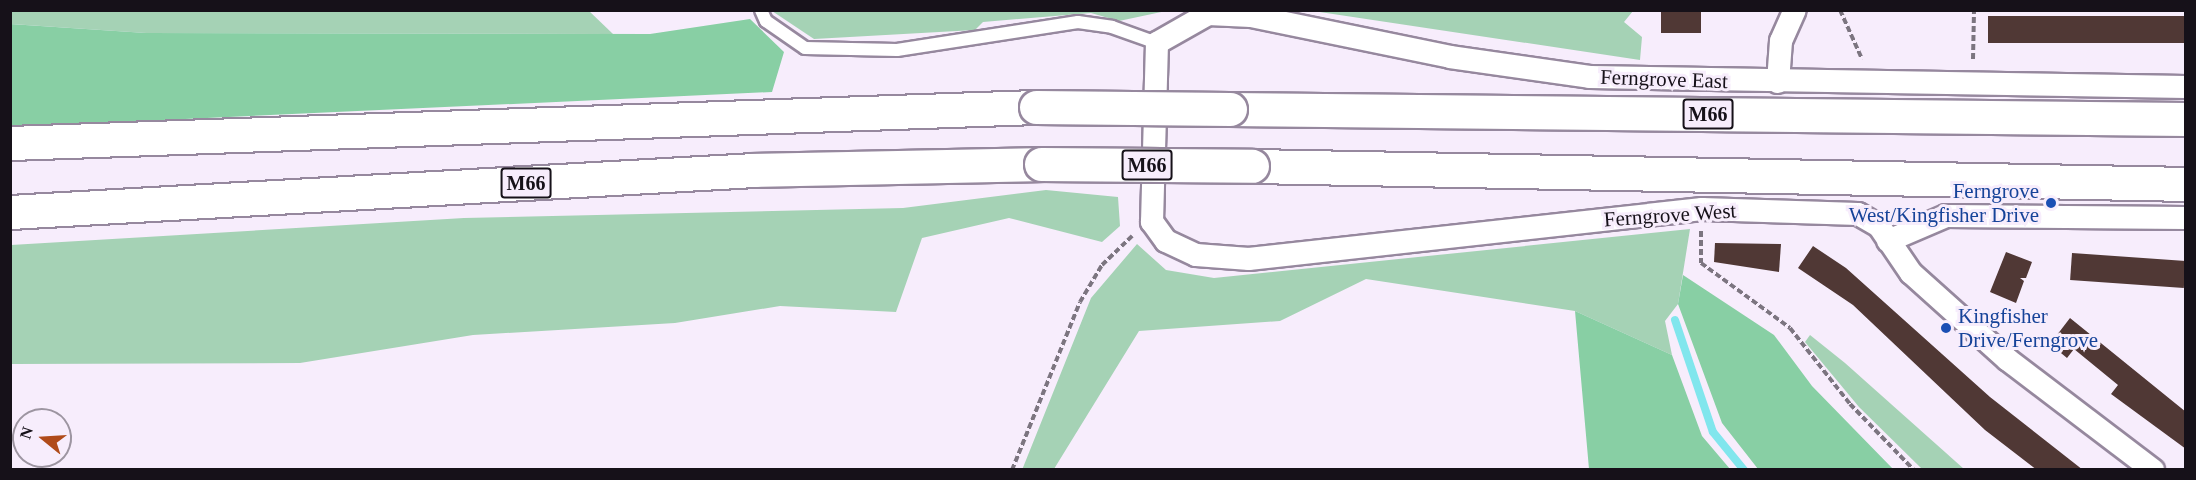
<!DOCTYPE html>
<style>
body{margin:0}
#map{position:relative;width:2196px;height:480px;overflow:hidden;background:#f7edfc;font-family:Georgia,serif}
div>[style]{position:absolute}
.green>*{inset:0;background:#a5d2b5}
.forest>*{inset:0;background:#88cfa4}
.stream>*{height:8px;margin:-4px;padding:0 4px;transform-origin:4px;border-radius:4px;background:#81e6ed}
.building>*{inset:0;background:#503835;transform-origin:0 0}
.path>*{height:4px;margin-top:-2px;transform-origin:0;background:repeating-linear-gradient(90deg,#7c7580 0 6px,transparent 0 9px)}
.roads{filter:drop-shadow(2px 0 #96889e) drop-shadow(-2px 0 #96889e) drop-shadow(0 2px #96889e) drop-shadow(0 -2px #96889e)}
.service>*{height:12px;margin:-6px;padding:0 6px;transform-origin:6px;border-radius:6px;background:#fff}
.minor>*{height:22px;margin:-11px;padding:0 11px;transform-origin:11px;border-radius:11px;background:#fff}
.motorway>*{height:33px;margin:-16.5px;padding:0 16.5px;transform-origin:16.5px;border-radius:16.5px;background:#fff}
.bridges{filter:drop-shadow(2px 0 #96889e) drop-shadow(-2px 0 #96889e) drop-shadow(0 2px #96889e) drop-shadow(0 -2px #96889e)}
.motorway-bridge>*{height:33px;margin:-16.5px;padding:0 16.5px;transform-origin:16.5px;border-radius:16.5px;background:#fff}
.dots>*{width:16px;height:16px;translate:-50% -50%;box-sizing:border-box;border:3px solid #f7edfc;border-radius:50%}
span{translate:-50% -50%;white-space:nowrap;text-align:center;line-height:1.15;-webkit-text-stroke:6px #f7edfc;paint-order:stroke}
.shield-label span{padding:2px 4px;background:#f7edfc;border:2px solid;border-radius:4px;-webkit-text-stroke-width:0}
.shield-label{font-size:20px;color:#161119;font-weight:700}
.street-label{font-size:21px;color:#161119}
.transit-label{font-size:21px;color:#164399}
.right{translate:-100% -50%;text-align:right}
.left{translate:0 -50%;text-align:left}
.frame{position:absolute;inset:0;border:12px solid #161119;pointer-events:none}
.north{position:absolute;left:12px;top:408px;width:60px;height:60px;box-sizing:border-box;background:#f7edfc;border:2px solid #9d95a1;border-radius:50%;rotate:288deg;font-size:16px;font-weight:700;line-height:24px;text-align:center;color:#161119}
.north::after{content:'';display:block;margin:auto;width:21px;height:27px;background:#b04b1a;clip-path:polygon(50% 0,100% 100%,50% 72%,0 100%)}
</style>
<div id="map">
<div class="green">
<div style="clip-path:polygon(588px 10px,613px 34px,146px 33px,11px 24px,10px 11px)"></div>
<div style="clip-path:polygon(1166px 11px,1119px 21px,1091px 13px,983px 22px,975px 30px,814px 39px,772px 11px)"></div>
<div style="clip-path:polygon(1313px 11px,1633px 11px,1624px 22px,1642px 37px,1640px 60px)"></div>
<div style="clip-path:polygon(1046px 190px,1118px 197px,1120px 226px,1102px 242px,1009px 218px,922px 238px,896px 312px,780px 306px,675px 323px,473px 335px,300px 363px,11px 364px,11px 245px,464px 218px,903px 208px)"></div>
<div style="clip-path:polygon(1690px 229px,1678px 304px,1665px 321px,1672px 355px,1575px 311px,1366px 279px,1280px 321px,1139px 331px,1054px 469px,1022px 470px,1091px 298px,1137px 244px,1166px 270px,1214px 278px)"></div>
<div style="clip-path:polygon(1810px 335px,1845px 363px,1964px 469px,1922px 469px,1859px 407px,1805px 342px)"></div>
</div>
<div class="forest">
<div style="clip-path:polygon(750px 19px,784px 52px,772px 92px,11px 127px,10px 24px,146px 33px,650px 34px)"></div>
<div style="clip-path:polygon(1683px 275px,1774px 335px,1812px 386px,1893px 469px,1758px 469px,1722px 423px,1678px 304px)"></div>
<div style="clip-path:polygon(1575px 311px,1672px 355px,1702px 436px,1730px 469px,1589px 469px)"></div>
</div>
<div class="stream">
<div style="left:1675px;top:320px;width:118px;rotate:71.3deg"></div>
<div style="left:1713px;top:432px;width:49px;rotate:50.8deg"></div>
</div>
<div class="building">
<div style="left:1661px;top:10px;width:40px;height:23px"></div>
<div style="left:2186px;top:16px;width:27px;height:198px;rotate:90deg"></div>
<div style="clip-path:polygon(1715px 243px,1781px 244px,1779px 272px,1714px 262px)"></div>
<div style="clip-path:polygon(1813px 246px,1846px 268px,1990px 397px,2083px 470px,2037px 470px,1985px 430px,1853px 305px,1798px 268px)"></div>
<div style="clip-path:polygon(2006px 252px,2032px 262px,2026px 278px,2020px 278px,2024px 281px,2016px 303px,1990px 292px)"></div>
<div style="left:2072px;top:253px;width:114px;height:27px;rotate:4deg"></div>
<div style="clip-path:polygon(2070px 318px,2186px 412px,2186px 449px,2111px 394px,2118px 385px,2074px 349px,2067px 358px,2050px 344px)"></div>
</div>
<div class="path">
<div style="left:1840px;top:10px;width:54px;rotate:65.8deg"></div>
<div style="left:1973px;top:59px;width:49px;rotate:-88.8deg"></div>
<div style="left:1701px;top:231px;width:32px;rotate:90deg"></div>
<div style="left:1701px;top:263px;width:110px;rotate:36.1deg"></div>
<div style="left:1790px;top:328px;width:97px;rotate:51.7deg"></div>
<div style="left:1850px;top:404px;width:92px;rotate:45.9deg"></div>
<div style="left:1012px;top:470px;width:181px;rotate:-68deg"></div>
<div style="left:1080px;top:302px;width:43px;rotate:-59.3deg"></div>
<div style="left:1102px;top:265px;width:42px;rotate:-44deg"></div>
</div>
<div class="roads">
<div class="service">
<div style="left:761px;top:10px;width:12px;rotate:66deg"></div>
<div style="left:766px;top:21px;width:47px;rotate:34.7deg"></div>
<div style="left:805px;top:48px;width:92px;rotate:1.2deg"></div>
<div style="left:897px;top:50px;width:183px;rotate:-8.8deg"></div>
<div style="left:1078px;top:22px;width:34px;rotate:8deg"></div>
<div style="left:1112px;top:27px;width:48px;rotate:19.6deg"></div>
</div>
<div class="minor">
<div style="left:1778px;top:82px;width:41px;rotate:-85.8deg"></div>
<div style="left:1781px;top:41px;width:34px;rotate:-66deg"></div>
<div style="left:1888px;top:241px;width:63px;rotate:-23.3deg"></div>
<div style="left:1946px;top:216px;width:240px;rotate:0.5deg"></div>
<div style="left:2153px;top:470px;width:182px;rotate:-142.8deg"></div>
<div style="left:2008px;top:360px;width:130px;rotate:-138.1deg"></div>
<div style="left:1911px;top:273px;width:57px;rotate:-124.2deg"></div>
<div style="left:1879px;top:226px;width:24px;rotate:-150deg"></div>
<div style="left:1858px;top:214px;width:156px;rotate:-178.2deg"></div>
<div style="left:1702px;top:209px;width:456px;rotate:173.7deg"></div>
<div style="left:1249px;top:259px;width:53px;rotate:-175.7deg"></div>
<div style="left:1196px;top:255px;width:33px;rotate:-155deg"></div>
<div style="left:1166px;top:241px;width:24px;rotate:-126deg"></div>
<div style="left:1152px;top:222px;width:179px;rotate:-88.4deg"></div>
<div style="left:1157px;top:43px;width:59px;rotate:-29.6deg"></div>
<div style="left:1208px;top:14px;width:43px;rotate:2.7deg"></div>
<div style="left:1251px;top:16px;width:203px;rotate:11.6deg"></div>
<div style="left:1450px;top:57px;width:141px;rotate:8.1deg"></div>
<div style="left:1590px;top:77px;width:596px;rotate:0.96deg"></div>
</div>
<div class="motorway">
<div style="left:1230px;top:109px;width:956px;rotate:0.6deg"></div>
<div style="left:10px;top:143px;width:1027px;rotate:-2.01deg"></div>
<div style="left:1252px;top:166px;width:934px;rotate:1.1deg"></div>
<div style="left:10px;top:212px;width:745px;rotate:-3.23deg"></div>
<div style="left:754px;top:170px;width:287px;rotate:-1.2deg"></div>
</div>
</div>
<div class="bridges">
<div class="motorway-bridge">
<div style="left:1036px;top:107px;width:194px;rotate:0.6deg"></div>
<div style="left:1041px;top:164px;width:211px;rotate:0.5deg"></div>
</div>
</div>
<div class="dots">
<div style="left:2051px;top:203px;background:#1a4fb4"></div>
<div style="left:1946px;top:328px;background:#1a4fb4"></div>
</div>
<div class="shield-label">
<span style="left:1708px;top:114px">M66</span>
<span style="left:1147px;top:165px">M66</span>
<span style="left:526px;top:183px">M66</span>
</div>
<div class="street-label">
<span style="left:1664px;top:79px;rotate:2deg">Ferngrove East</span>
<span style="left:1670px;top:215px;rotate:-4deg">Ferngrove West</span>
</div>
<div class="transit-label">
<span class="right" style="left:2039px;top:203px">Ferngrove<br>West/Kingfisher Drive</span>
<span class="left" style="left:1958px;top:328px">Kingfisher<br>Drive/Ferngrove</span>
</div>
<div class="frame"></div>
<div class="north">N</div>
</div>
